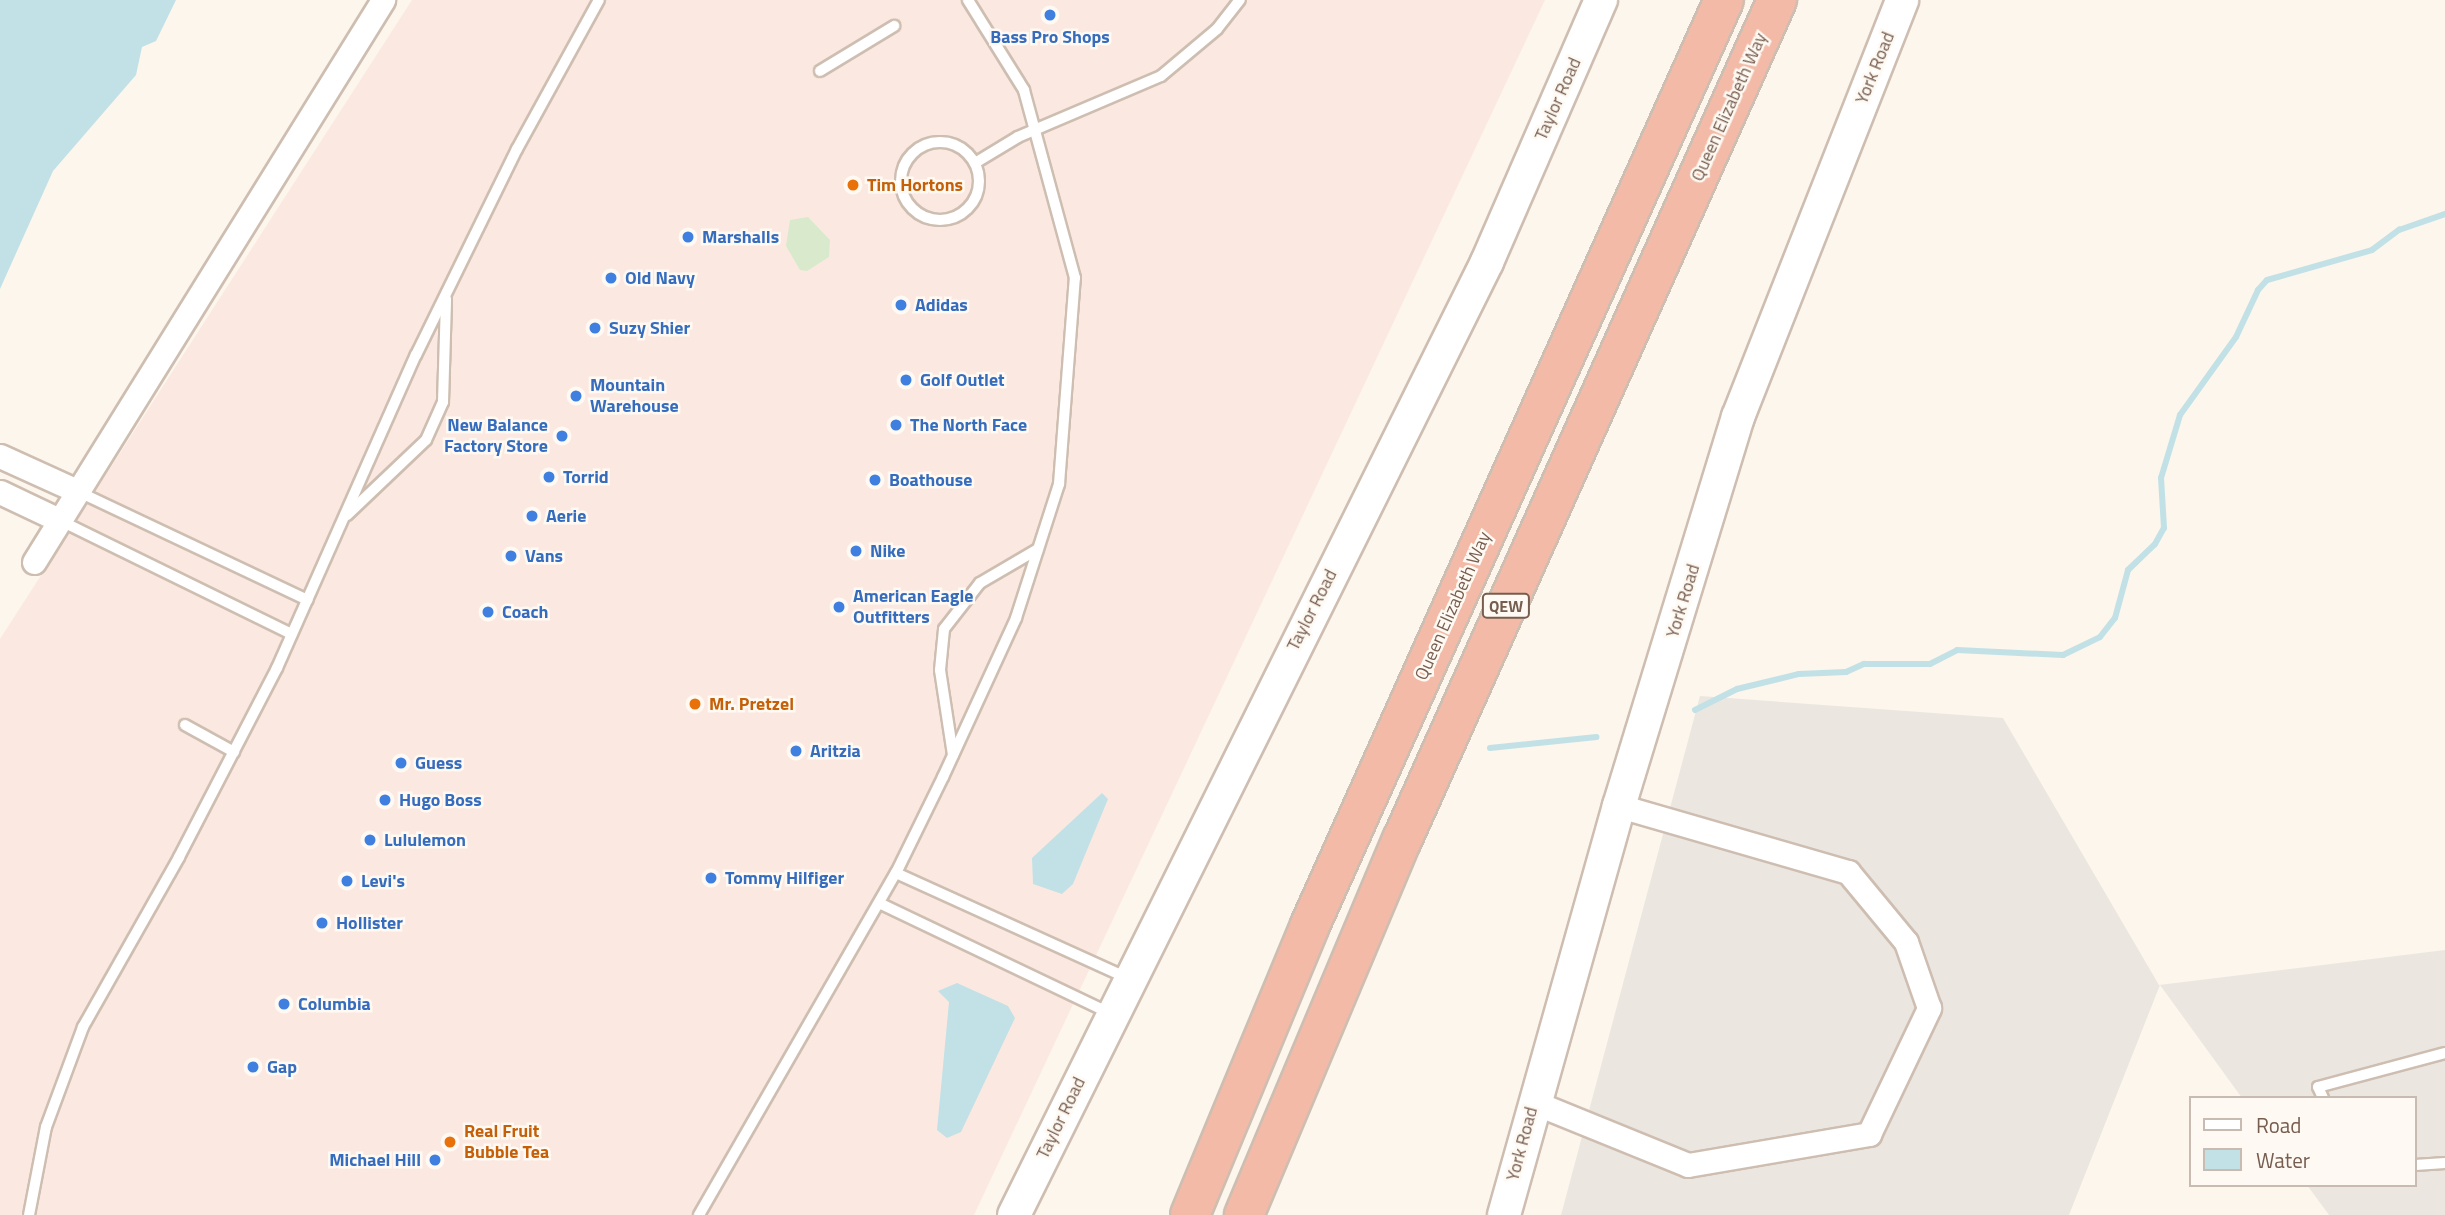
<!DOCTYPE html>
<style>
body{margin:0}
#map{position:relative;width:2445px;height:1215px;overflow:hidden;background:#fcf6ed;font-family:"Titillium Web",sans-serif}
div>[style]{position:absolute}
.commercial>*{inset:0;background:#fbe9e1}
.industrial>*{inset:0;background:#ece6e1}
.green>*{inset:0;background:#d8eacb}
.water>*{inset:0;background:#c1e1e6}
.stream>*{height:6px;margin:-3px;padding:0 3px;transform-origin:3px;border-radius:3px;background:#c1e1e6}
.roads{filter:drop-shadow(2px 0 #cebeb1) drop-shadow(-2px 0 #cebeb1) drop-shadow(0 2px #cebeb1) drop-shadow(0 -2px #cebeb1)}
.lane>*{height:10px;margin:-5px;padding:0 5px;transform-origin:5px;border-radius:5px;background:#fff}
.lane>.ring{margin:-5px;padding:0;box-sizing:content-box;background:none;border:10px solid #fff;border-radius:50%}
.street>*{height:23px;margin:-11.5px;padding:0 11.5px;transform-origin:11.5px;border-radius:11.5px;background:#fff}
.secondary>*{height:32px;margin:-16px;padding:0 16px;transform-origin:16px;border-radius:16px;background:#fff}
.highway>*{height:38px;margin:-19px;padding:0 19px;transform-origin:19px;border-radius:19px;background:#f2baa7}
.dots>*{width:19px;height:19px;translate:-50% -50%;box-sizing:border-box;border:4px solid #fefaf3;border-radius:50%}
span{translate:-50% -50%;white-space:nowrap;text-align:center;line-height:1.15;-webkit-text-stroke:5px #fefaf3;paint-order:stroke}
.shield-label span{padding:2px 5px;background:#fefaf3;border:2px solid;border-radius:5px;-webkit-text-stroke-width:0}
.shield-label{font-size:16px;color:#775d4f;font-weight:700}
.shop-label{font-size:18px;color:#366cbe;font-weight:700}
.left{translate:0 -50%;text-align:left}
.right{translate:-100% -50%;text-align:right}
.street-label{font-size:18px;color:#775d4f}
.food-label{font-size:18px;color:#c56008;font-weight:700}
.legend{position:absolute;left:2189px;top:1096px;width:228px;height:91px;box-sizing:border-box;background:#fefaf3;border:2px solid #c8bbb1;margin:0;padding:9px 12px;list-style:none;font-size:21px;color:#775d4f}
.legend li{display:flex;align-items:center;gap:14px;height:35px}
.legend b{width:35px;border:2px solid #c8bbb1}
</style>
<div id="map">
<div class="commercial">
<div style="clip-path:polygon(412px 0,1545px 0,974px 1215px,0 1215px,0 639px)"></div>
</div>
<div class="industrial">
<div style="clip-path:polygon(1700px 696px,2003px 718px,2159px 985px,2445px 950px,2445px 1215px,2329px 1215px,2307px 1185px,2415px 1185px,2415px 1098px,2242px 1098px,2160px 985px,2069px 1215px,1561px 1215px)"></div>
</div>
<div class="green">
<div style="clip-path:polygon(808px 217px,830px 240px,829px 257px,807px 271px,800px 270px,786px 246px,790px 220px)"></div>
</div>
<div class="water">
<div style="clip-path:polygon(0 0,176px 0,156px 41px,142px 47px,136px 75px,53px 171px,0 289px)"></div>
<div style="clip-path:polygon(1102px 793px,1108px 799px,1073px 884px,1062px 894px,1033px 884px,1032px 858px)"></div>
<div style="clip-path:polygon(957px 983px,1008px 1006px,1015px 1018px,961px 1132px,947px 1138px,937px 1130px,949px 1002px,938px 991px)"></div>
</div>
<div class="stream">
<div style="left:1695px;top:710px;width:47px;rotate:-26.6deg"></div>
<div style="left:1737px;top:689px;width:64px;rotate:-13.6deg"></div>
<div style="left:1799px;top:674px;width:47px;rotate:-2.4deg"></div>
<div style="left:1846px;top:672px;width:20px;rotate:-24deg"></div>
<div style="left:1864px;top:664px;width:66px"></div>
<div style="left:1930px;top:664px;width:30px;rotate:-27deg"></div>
<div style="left:1957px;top:650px;width:106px;rotate:2.7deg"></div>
<div style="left:2063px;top:655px;width:41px;rotate:-25.9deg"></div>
<div style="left:2100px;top:637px;width:24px;rotate:-52deg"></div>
<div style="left:2115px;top:618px;width:50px;rotate:-74.8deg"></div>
<div style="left:2128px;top:570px;width:37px;rotate:-44deg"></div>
<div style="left:2155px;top:544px;width:18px;rotate:-61deg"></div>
<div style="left:2164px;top:528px;width:50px;rotate:-93.4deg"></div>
<div style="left:2161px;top:478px;width:66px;rotate:-73.2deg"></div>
<div style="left:2180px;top:415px;width:96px;rotate:-54.3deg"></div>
<div style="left:2236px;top:337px;width:52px;rotate:-64.9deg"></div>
<div style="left:2258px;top:290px;width:13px;rotate:-48deg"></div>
<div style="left:2267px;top:280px;width:109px;rotate:-15.9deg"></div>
<div style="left:2372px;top:250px;width:34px;rotate:-37deg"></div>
<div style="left:2399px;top:230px;width:49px;rotate:-19.2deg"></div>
<div style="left:1490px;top:748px;width:107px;rotate:-5.9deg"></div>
</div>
<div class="roads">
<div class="lane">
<div style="left:820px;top:71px;width:87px;rotate:-31.3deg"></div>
<div class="ring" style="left:901px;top:142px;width:68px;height:68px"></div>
<div style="left:975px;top:163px;width:50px;rotate:-31.2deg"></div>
<div style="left:1018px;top:137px;width:155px;rotate:-23.1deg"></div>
<div style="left:1161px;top:76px;width:73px;rotate:-40deg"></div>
<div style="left:1217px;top:29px;width:37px;rotate:-52deg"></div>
<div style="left:77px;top:491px;width:255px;rotate:25.3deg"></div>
<div style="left:347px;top:515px;width:109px;rotate:-43.5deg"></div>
<div style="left:426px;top:440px;width:42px;rotate:-65.9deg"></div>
<div style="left:443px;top:402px;width:103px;rotate:-88.3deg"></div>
<div style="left:59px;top:520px;width:259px;rotate:26.1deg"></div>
<div style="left:185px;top:725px;width:56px;rotate:28.9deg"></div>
<div style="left:953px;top:755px;width:86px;rotate:-98.7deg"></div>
<div style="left:940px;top:670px;width:41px;rotate:-84.4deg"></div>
<div style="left:944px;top:629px;width:58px;rotate:-52deg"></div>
<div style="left:980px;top:583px;width:67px;rotate:-30.4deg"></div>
<div style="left:896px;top:873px;width:255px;rotate:24.4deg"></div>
<div style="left:879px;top:903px;width:256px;rotate:25.5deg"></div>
<div style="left:2323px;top:1098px;width:12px;rotate:-114deg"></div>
<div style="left:2318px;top:1087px;width:131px;rotate:-15deg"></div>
<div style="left:2415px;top:1165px;width:30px;rotate:-4deg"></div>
<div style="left:29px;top:1215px;width:90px;rotate:-79.1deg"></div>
<div style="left:46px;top:1127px;width:107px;rotate:-69.7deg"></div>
<div style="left:83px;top:1027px;width:195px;rotate:-60.5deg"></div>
<div style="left:179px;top:857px;width:213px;rotate:-62.6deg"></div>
<div style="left:277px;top:668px;width:342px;rotate:-66.1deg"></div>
<div style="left:416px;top:355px;width:229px;rotate:-63.9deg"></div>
<div style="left:517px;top:149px;width:170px;rotate:-61.2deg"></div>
<div style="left:699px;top:1215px;width:395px;rotate:-60.1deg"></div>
<div style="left:896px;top:873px;width:107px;rotate:-63.9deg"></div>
<div style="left:943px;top:777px;width:175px;rotate:-65.3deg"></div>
<div style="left:1016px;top:618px;width:141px;rotate:-72.2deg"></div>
<div style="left:1059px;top:484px;width:207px;rotate:-85.6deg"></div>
<div style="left:1075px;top:278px;width:195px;rotate:-105.2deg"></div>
<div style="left:1024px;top:90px;width:106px;rotate:-121.9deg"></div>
</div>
<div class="street">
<div style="left:0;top:456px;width:85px;rotate:24.4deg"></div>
<div style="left:0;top:492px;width:65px;rotate:25.4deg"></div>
<div style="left:34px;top:562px;width:662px;rotate:-58.16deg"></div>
<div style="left:1533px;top:1102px;width:167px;rotate:22.1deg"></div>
<div style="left:1688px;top:1165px;width:184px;rotate:-9.7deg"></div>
<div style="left:1869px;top:1134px;width:140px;rotate:-64.5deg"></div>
<div style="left:1929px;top:1008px;width:70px;rotate:-109.2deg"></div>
<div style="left:1906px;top:942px;width:91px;rotate:-129.6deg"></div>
<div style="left:1848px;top:872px;width:238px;rotate:-163.9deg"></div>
</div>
<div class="secondary">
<div style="left:1014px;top:1215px;width:1064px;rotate:-63.6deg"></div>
<div style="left:1487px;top:262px;width:286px;rotate:-66.5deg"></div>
<div style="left:1504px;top:1215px;width:425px;rotate:-74.3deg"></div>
<div style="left:1619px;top:806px;width:407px;rotate:-73deg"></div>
<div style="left:1738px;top:417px;width:448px;rotate:-68.5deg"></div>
</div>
<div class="highway">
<div style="left:1190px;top:1215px;width:314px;rotate:-67.5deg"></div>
<div style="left:1310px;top:925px;width:1013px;rotate:-65.89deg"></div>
<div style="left:1244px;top:1215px;width:407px;rotate:-67.2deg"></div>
<div style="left:1402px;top:840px;width:920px;rotate:-65.94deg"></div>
</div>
</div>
<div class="dots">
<div style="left:1050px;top:15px;background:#3f7fe0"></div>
<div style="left:853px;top:185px;background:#e8710a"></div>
<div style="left:688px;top:237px;background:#3f7fe0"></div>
<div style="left:611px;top:278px;background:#3f7fe0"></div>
<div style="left:901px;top:305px;background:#3f7fe0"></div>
<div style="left:595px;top:328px;background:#3f7fe0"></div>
<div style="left:906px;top:380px;background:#3f7fe0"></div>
<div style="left:576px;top:396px;background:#3f7fe0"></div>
<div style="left:896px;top:425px;background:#3f7fe0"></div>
<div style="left:562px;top:436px;background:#3f7fe0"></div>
<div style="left:549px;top:477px;background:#3f7fe0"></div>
<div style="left:875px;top:480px;background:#3f7fe0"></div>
<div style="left:532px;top:516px;background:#3f7fe0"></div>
<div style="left:856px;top:551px;background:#3f7fe0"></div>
<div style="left:511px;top:556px;background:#3f7fe0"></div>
<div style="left:839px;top:607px;background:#3f7fe0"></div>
<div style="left:488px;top:612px;background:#3f7fe0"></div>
<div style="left:695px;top:704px;background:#e8710a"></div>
<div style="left:796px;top:751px;background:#3f7fe0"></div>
<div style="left:401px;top:763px;background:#3f7fe0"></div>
<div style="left:385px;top:800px;background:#3f7fe0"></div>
<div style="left:370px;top:840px;background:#3f7fe0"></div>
<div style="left:711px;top:878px;background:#3f7fe0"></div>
<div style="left:347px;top:881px;background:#3f7fe0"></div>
<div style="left:322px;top:923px;background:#3f7fe0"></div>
<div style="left:284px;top:1004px;background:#3f7fe0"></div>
<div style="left:253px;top:1067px;background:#3f7fe0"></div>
<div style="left:450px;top:1142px;background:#e8710a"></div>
<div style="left:435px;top:1160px;background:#3f7fe0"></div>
</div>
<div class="shield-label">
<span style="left:1506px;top:606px">QEW</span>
</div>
<div class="shop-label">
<span style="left:1050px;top:37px">Bass Pro Shops</span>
<span class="left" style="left:702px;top:237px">Marshalls</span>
<span class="left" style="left:625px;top:278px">Old Navy</span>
<span class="left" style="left:915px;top:305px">Adidas</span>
<span class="left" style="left:609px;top:328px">Suzy Shier</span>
<span class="left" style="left:920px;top:380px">Golf Outlet</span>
<span class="left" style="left:590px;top:396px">Mountain<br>Warehouse</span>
<span class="left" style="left:910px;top:425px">The North Face</span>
<span class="right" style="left:548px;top:436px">New Balance<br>Factory Store</span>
<span class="left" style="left:563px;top:477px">Torrid</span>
<span class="left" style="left:889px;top:480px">Boathouse</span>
<span class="left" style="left:546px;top:516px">Aerie</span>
<span class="left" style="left:870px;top:551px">Nike</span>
<span class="left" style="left:525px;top:556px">Vans</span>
<span class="left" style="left:853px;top:607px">American Eagle<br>Outfitters</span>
<span class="left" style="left:502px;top:612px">Coach</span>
<span class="left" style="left:810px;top:751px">Aritzia</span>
<span class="left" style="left:415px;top:763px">Guess</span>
<span class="left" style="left:399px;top:800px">Hugo Boss</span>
<span class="left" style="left:384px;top:840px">Lululemon</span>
<span class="left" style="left:725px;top:878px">Tommy Hilfiger</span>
<span class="left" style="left:361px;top:881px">Levi's</span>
<span class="left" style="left:336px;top:923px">Hollister</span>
<span class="left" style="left:298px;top:1004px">Columbia</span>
<span class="left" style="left:267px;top:1067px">Gap</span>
<span class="right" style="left:421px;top:1160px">Michael Hill</span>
</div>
<div class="street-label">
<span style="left:1875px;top:68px;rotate:-68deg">York Road</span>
<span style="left:1558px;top:99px;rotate:-66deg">Taylor Road</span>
<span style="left:1729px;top:107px;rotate:-66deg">Queen Elizabeth Way</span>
<span style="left:1683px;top:601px;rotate:-73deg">York Road</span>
<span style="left:1453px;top:606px;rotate:-66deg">Queen Elizabeth Way</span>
<span style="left:1312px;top:610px;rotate:-63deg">Taylor Road</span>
<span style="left:1061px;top:1118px;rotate:-64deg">Taylor Road</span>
<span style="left:1522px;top:1144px;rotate:-75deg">York Road</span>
</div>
<div class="food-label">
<span class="left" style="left:867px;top:185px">Tim Hortons</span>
<span class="left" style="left:709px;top:704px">Mr. Pretzel</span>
<span class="left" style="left:464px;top:1142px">Real Fruit<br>Bubble Tea</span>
</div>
<ul class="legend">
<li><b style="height:9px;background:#fff"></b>Road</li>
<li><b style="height:19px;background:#c1e1e6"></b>Water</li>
</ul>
</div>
